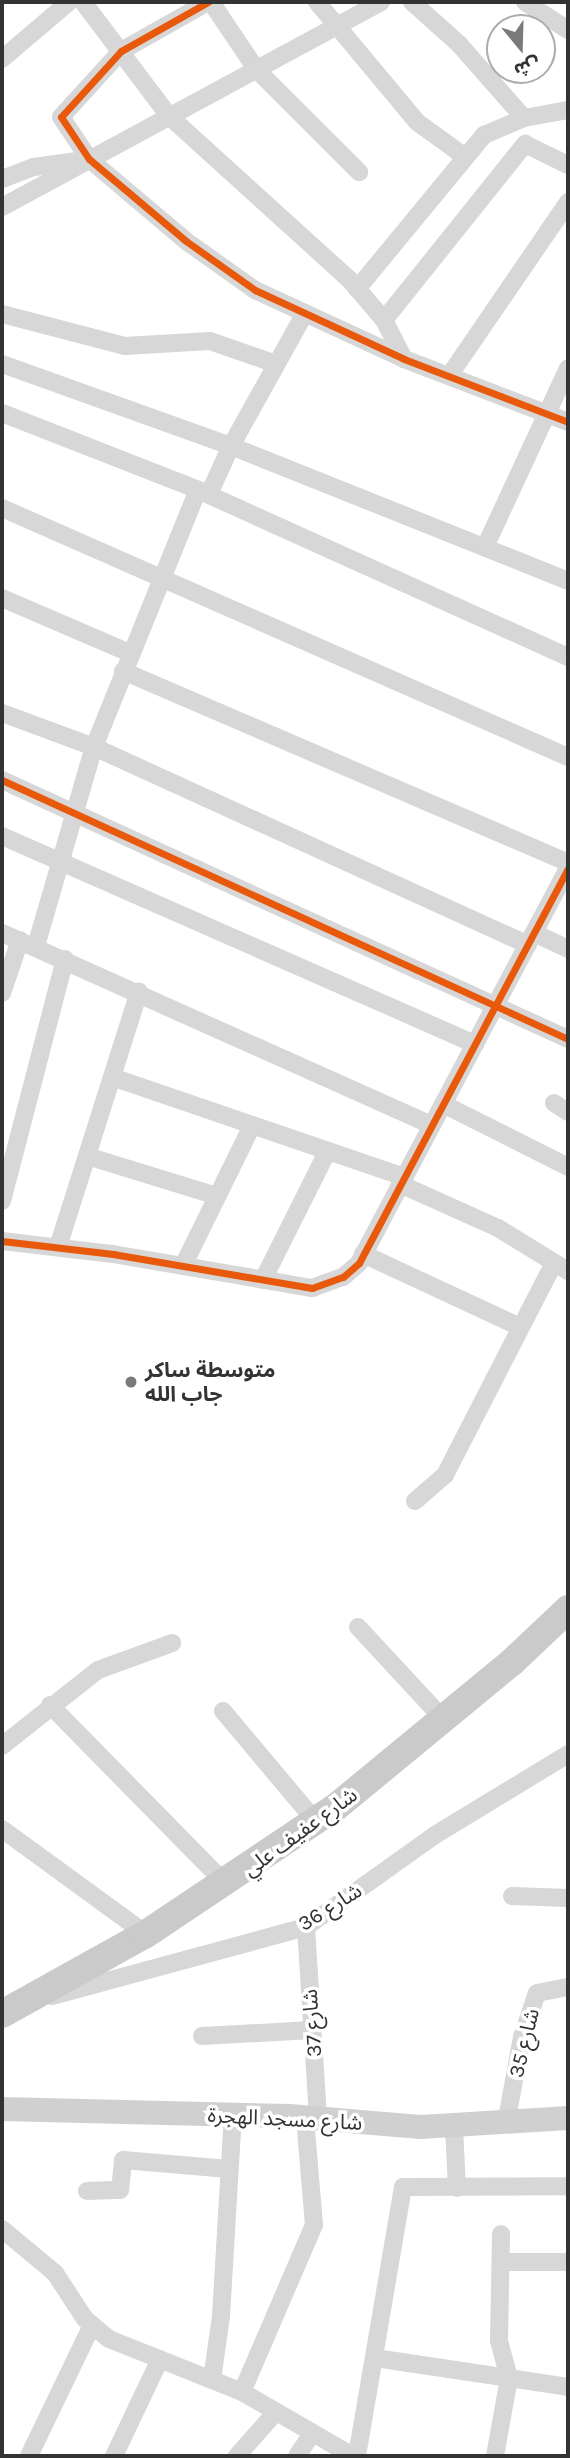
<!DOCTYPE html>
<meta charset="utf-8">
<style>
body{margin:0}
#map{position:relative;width:570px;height:2458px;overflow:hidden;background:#fff;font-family:Karla,"Noto Sans Arabic",sans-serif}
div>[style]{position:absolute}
.street>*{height:18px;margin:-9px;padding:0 9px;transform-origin:9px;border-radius:9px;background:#d7d7d7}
.secondary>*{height:24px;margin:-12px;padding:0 12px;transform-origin:12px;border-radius:12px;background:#d0d0d0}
.primary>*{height:28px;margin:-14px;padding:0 14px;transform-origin:14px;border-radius:14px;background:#cacaca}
.cycleway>*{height:7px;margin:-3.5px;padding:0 3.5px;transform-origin:3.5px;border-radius:3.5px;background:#e8590c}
.dots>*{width:19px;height:19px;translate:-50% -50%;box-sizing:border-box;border:4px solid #fff;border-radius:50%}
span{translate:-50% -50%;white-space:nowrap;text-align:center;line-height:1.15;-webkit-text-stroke:7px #fff;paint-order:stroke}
.poi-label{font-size:21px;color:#333;font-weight:700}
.left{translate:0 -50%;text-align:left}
.street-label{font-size:21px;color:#333}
.frame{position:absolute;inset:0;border:4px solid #333;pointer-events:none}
.north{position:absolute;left:486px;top:14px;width:70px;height:70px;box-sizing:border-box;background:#fff;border:2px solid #adadad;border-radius:50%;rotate:161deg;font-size:19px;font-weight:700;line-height:28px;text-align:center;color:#333}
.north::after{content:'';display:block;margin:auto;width:24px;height:32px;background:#7a7a7a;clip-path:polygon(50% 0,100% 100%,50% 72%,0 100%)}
</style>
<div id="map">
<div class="street">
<div style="left:83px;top:2px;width:143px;rotate:53deg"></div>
<div style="left:169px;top:116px;width:243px;rotate:42.2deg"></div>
<div style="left:349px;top:279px;width:54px;rotate:49.5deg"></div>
<div style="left:384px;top:320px;width:44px;rotate:62.9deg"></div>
<div style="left:208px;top:2px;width:100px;rotate:150.6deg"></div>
<div style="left:121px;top:51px;width:89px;rotate:132.3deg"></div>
<div style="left:61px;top:117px;width:50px;rotate:56.3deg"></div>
<div style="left:89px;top:159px;width:127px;rotate:40.2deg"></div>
<div style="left:186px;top:241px;width:85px;rotate:35.4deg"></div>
<div style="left:255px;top:290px;width:164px;rotate:24.8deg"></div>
<div style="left:404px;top:359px;width:176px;rotate:21deg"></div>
<div style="left:211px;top:2px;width:81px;rotate:56.1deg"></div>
<div style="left:256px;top:69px;width:146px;rotate:45deg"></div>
<div style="left:317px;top:2px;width:156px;rotate:50.2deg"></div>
<div style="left:417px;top:122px;width:58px;rotate:35.9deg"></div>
<div style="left:412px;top:2px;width:63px;rotate:41.8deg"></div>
<div style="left:459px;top:44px;width:98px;rotate:48.7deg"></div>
<div style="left:525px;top:2px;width:51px;rotate:33.1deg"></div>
<div style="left:2px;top:59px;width:88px;rotate:-40.4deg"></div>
<div style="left:2px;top:179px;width:34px;rotate:-21deg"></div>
<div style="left:34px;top:167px;width:42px;rotate:-8.1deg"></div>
<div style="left:2px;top:207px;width:431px;rotate:-28.4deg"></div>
<div style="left:357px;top:289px;width:200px;rotate:-50.5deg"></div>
<div style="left:484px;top:135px;width:43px;rotate:-23deg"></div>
<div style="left:524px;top:118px;width:45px;rotate:-10.3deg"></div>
<div style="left:2px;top:314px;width:127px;rotate:14.6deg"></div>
<div style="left:125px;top:346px;width:85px;rotate:-3.4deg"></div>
<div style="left:210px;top:341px;width:70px;rotate:19.2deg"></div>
<div style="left:384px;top:320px;width:226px;rotate:-51.3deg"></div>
<div style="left:525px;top:144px;width:48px;rotate:26deg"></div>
<div style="left:2px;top:364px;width:243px;rotate:19.7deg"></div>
<div style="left:231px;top:446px;width:363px;rotate:21.8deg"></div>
<div style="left:449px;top:376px;width:211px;rotate:-55.6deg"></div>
<div style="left:2px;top:413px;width:211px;rotate:21.4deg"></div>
<div style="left:198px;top:490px;width:406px;rotate:24.3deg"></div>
<div style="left:209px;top:494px;width:53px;rotate:-65.4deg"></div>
<div style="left:231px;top:446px;width:152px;rotate:-60.9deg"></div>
<div style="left:2px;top:508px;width:618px;rotate:23.75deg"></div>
<div style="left:485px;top:547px;width:197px;rotate:-65.1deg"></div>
<div style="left:2px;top:598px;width:139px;rotate:23.3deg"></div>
<div style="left:123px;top:671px;width:485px;rotate:23.3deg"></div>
<div style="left:2px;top:713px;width:98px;rotate:20.3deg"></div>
<div style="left:94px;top:747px;width:477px;rotate:24.5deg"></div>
<div style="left:2px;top:780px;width:622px;rotate:24.59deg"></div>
<div style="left:2px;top:836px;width:517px;rotate:23.74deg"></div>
<div style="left:2px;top:933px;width:471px;rotate:24.1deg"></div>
<div style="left:534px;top:933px;width:38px;rotate:25deg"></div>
<div style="left:36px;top:946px;width:207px;rotate:-73.8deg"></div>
<div style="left:94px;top:747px;width:277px;rotate:-68deg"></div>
<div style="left:2px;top:993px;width:56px;rotate:-71.2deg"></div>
<div style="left:112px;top:1077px;width:309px;rotate:18.9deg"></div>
<div style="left:554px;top:1103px;width:17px;rotate:33deg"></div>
<div style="left:443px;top:1104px;width:140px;rotate:26.7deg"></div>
<div style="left:87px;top:1156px;width:136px;rotate:17.1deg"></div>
<div style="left:400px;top:1184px;width:107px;rotate:24.2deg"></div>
<div style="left:498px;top:1228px;width:82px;rotate:31.6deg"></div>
<div style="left:2px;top:1201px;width:250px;rotate:-75.4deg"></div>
<div style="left:2px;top:1241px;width:112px;rotate:6.7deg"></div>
<div style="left:113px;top:1254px;width:202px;rotate:9.7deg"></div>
<div style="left:312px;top:1288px;width:33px;rotate:-20deg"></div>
<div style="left:343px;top:1277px;width:21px;rotate:-41deg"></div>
<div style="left:359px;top:1263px;width:446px;rotate:-62.1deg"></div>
<div style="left:58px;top:1247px;width:268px;rotate:-72.4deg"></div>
<div style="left:363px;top:1254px;width:173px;rotate:24.9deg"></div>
<div style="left:183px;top:1266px;width:156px;rotate:-63.8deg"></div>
<div style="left:263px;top:1280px;width:143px;rotate:-63.4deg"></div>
<div style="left:415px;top:1501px;width:40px;rotate:-41deg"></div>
<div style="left:445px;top:1475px;width:238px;rotate:-62.8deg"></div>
<div style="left:358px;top:1627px;width:127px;rotate:47.2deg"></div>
<div style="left:50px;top:1705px;width:251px;rotate:45.5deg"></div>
<div style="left:223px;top:1711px;width:145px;rotate:50deg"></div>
<div style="left:2px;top:1746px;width:122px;rotate:-38.4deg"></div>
<div style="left:98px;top:1670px;width:79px;rotate:-20deg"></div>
<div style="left:2px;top:1829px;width:178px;rotate:36.1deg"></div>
<div style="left:512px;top:1896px;width:56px;rotate:2deg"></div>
<div style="left:306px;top:1927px;width:192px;rotate:86.4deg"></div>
<div style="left:52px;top:1996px;width:263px;rotate:-15.2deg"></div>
<div style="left:306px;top:1927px;width:158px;rotate:-35.5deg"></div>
<div style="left:435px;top:1835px;width:156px;rotate:-31.3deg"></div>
<div style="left:202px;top:2036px;width:111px;rotate:-3.1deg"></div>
<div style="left:506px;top:2124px;width:88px;rotate:-79.6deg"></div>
<div style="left:522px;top:2037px;width:46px;rotate:-71.2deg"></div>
<div style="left:537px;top:1993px;width:32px;rotate:-11deg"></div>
<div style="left:454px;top:2127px;width:61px;rotate:87.2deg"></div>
<div style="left:87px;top:2191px;width:33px;rotate:-2deg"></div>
<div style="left:120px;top:2190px;width:30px;rotate:-84deg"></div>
<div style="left:123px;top:2160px;width:106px;rotate:4.9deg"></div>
<div style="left:2px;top:2229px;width:69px;rotate:39.7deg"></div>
<div style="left:55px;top:2273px;width:55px;rotate:56.9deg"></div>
<div style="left:85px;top:2319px;width:31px;rotate:40deg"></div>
<div style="left:109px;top:2339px;width:143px;rotate:21.7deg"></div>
<div style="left:242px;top:2392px;width:128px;rotate:30deg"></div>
<div style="left:501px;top:2262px;width:67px"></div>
<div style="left:375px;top:2358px;width:195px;rotate:8.5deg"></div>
<div style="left:212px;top:2380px;width:65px;rotate:-82deg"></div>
<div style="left:221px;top:2316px;width:201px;rotate:-86.6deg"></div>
<div style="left:242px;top:2392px;width:182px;rotate:-66.7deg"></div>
<div style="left:314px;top:2225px;width:107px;rotate:-94.8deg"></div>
<div style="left:29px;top:2456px;width:145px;rotate:-64.3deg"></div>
<div style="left:114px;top:2456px;width:107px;rotate:-64.6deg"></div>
<div style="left:237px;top:2456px;width:57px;rotate:-48.5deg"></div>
<div style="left:297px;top:2456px;width:25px;rotate:-56deg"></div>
<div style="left:357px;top:2456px;width:273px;rotate:-80.3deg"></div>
<div style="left:403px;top:2187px;width:165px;rotate:-0.3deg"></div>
<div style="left:495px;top:2456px;width:79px;rotate:-79.8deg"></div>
<div style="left:509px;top:2378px;width:39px;rotate:-105deg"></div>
<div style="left:499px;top:2340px;width:106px;rotate:-88.9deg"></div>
</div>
<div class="secondary">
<div style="left:2px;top:2109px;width:287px;rotate:1.4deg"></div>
<div style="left:289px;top:2116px;width:132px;rotate:4.8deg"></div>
<div style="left:421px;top:2127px;width:147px;rotate:-3.5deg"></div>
</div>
<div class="primary">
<div style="left:2px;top:2014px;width:165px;rotate:-29.1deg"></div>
<div style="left:146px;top:1934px;width:229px;rotate:-33.8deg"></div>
<div style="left:336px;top:1807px;width:228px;rotate:-39.5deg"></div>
<div style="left:512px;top:1662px;width:77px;rotate:-43.4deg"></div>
</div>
<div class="cycleway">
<div style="left:208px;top:2px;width:100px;rotate:150.6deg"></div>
<div style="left:121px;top:51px;width:89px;rotate:132.3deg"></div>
<div style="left:61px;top:117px;width:50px;rotate:56.3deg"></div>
<div style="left:89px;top:159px;width:127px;rotate:40.2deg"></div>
<div style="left:186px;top:241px;width:85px;rotate:35.4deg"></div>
<div style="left:255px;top:290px;width:164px;rotate:24.8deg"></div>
<div style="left:404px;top:359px;width:176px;rotate:21deg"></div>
<div style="left:2px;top:780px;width:622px;rotate:24.59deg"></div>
<div style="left:2px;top:1241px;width:112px;rotate:6.7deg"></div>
<div style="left:113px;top:1254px;width:202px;rotate:9.7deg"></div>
<div style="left:312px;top:1288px;width:33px;rotate:-20deg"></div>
<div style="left:343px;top:1277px;width:21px;rotate:-41deg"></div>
<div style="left:359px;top:1263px;width:446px;rotate:-62.1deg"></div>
</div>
<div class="dots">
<div style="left:131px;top:1382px;background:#7a7a7a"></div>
</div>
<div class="poi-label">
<span class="left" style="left:145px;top:1382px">متوسطة ساكر<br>جاب الله</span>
</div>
<div class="street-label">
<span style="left:300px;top:1832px;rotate:-36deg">شارع عفيف علي</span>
<span style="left:330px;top:1907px;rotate:-32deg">شارع 36</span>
<span style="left:312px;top:2023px;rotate:-94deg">شارع 37</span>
<span style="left:524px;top:2043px;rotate:-76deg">شارع 35</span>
<span style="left:285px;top:2119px;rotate:3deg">شارع مسجد الهجرة</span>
</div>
<div class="frame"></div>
<div class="north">ش</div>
</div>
